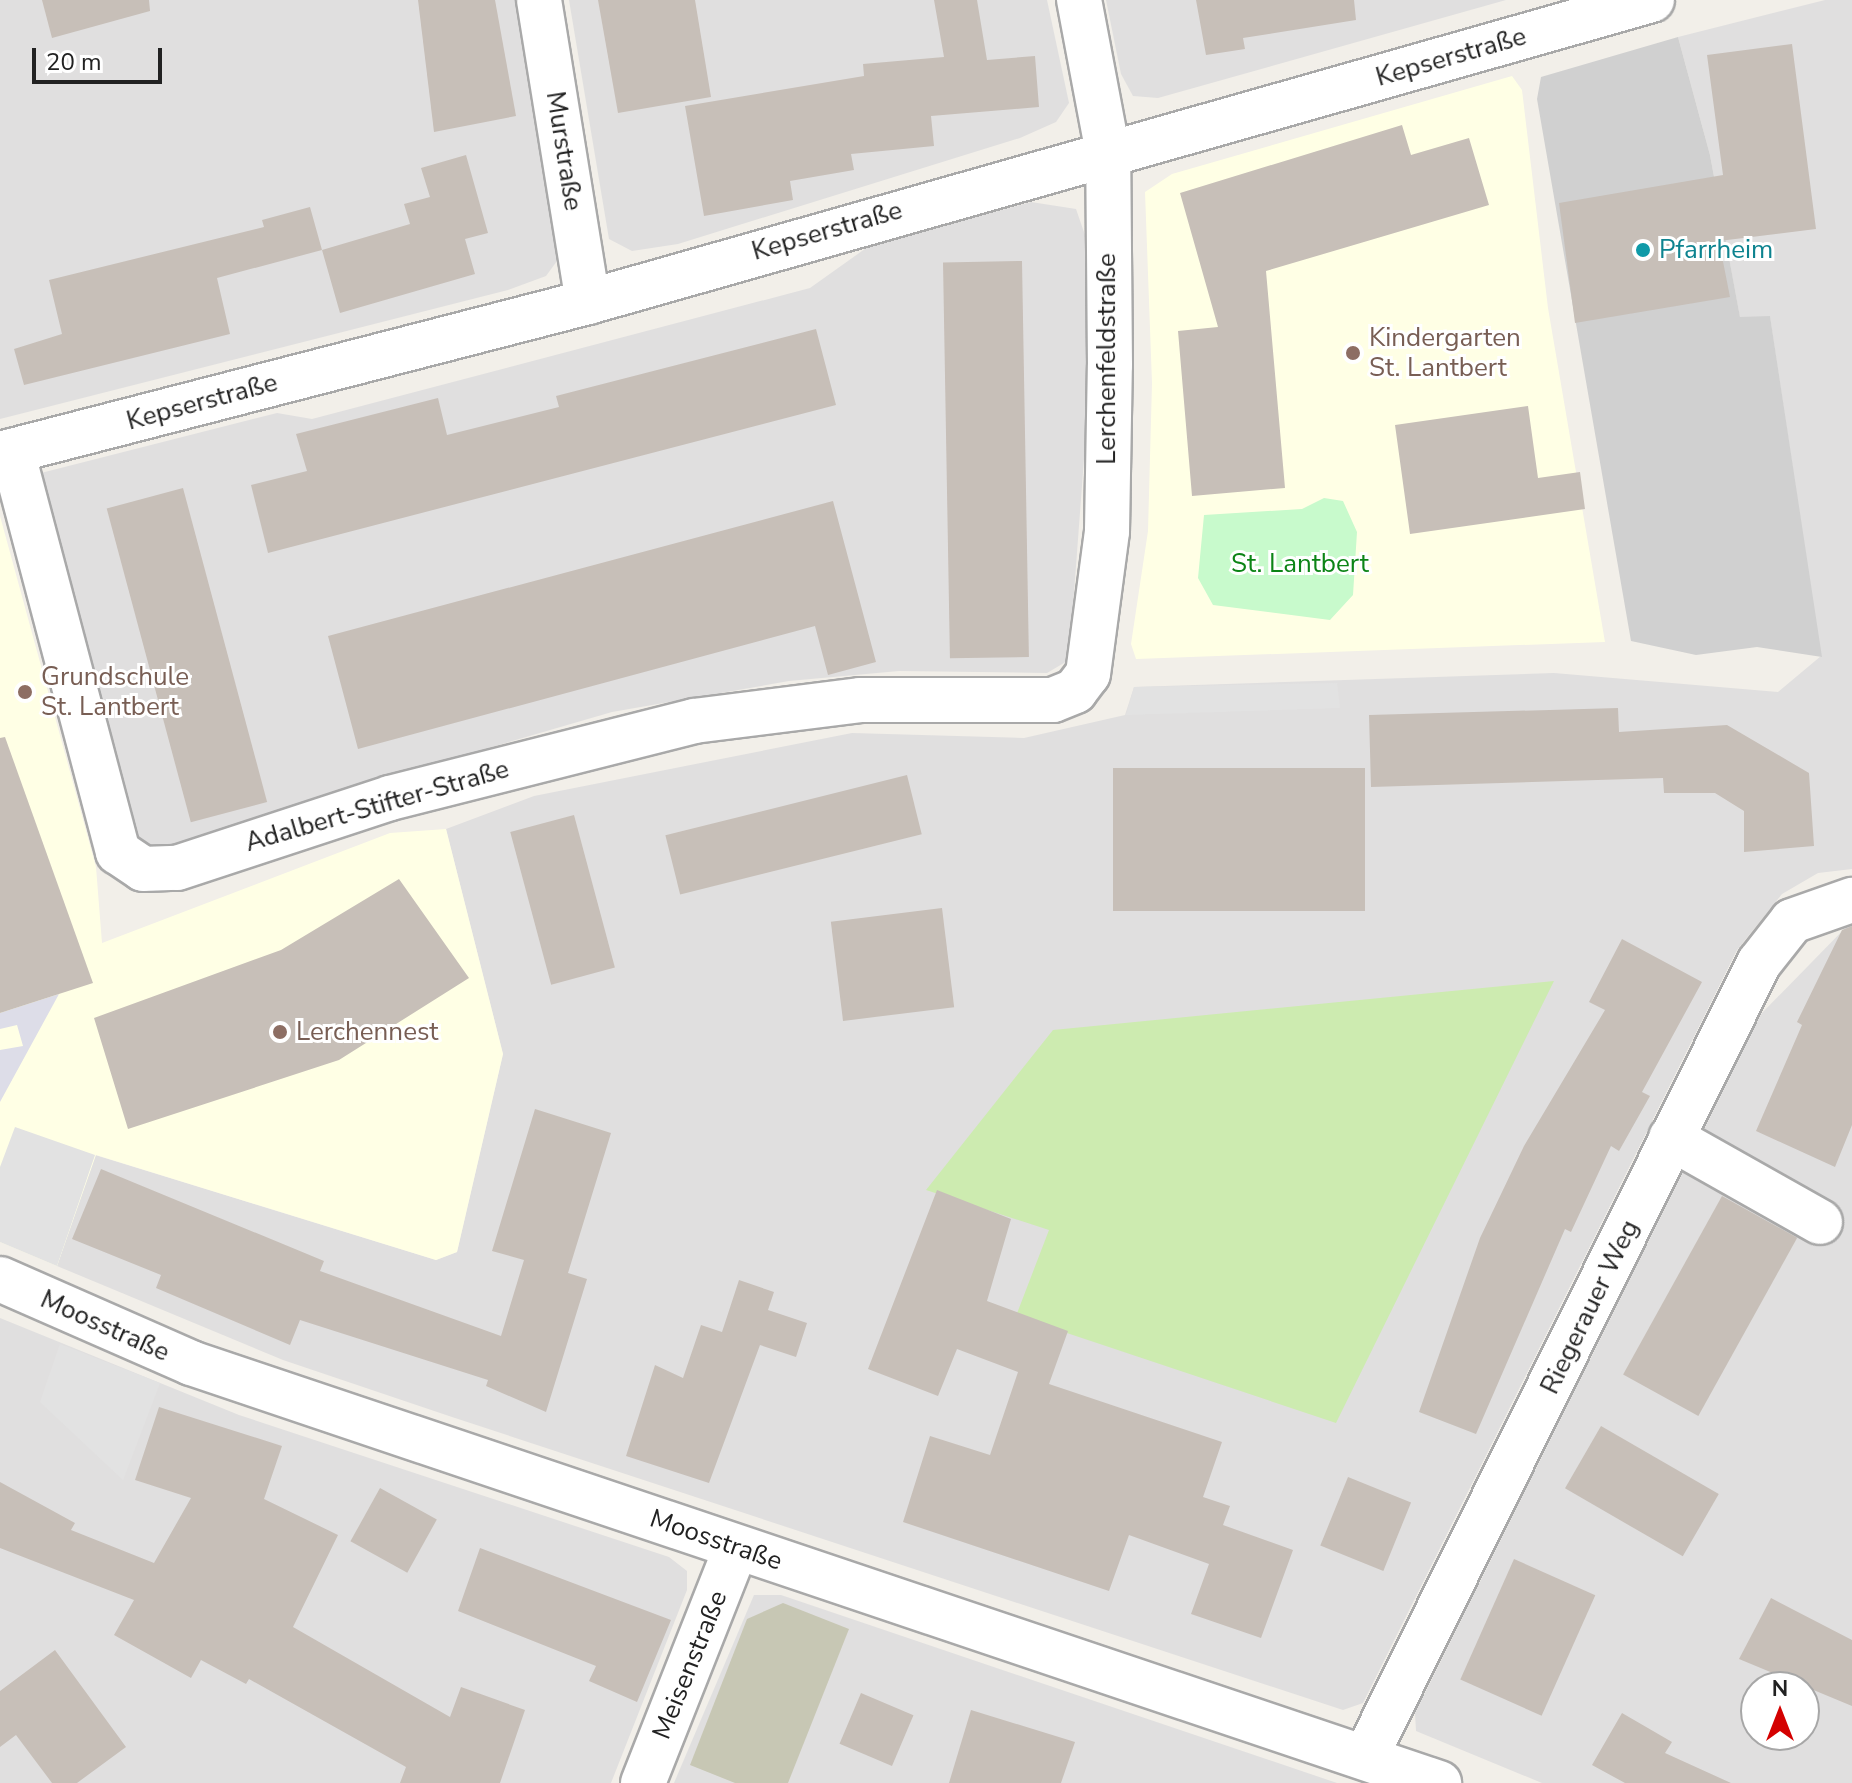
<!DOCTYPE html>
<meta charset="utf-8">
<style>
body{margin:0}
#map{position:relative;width:1852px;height:1783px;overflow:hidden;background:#f2efe9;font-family:"Nunito Sans",sans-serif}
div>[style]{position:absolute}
.residential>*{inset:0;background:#e0dfdf}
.education>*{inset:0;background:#ffffe5}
.religious>*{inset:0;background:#d0d0d0}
.construction>*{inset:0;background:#c7c7b4}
.grass>*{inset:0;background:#cdebb0}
.park>*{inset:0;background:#c8facc}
.parking>*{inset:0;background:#e2e2e2}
.plaza>*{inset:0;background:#dddde8}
.building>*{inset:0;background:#c7bfb8;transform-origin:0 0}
.roads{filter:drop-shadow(2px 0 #a9a9a9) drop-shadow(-2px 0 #a9a9a9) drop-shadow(0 2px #a9a9a9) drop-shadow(0 -2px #a9a9a9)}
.minor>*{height:44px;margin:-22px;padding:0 22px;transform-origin:22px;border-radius:22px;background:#fff}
.dots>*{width:22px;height:22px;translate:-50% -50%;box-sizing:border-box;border:4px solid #fff;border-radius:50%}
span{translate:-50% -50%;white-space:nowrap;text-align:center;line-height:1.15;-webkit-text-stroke:6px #fff;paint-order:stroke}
.street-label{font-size:26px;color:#222}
.culture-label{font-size:26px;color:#0d838f}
.left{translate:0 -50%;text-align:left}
.education-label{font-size:26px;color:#785e54}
.park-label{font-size:26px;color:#0c8416}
.north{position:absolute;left:1740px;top:1671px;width:80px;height:80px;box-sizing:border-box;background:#fff;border:2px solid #a7a7a7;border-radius:50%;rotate:0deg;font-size:22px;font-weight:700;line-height:32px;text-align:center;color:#222}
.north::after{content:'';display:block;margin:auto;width:28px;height:36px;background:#d40000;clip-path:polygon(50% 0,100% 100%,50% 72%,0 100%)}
.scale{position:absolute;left:32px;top:48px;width:130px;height:36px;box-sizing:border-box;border:4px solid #222;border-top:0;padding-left:10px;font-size:24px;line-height:28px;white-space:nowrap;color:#222;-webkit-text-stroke:6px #fff;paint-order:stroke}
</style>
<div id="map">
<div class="residential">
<div style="clip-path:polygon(0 0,517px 0,557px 261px,546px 276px,508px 290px,0 419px)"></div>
<div style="clip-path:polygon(569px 0,1047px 0,1069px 103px,1056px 122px,1020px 138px,678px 244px,632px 251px,609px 239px)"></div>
<div style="clip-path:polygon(1106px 0,1506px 0,1158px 98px,1133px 96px,1121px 74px)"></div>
<div style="clip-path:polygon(1825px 0,1852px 0,1852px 869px,1818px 873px,1782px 894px,1737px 950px,1363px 1703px,1343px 1710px,452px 1417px,283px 1360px,57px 1266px,95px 1155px,436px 1260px,457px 1252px,503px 1054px,446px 829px,534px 796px,852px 733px,1024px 738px,1125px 715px,1134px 687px,1554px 673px,1778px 692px,1821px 656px,1770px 317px,1740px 318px,1710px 155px,1678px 37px)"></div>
<div style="clip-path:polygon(1031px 202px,1076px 209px,1086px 238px,1091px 365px,1069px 660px,1047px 673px,899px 671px,789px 681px,612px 712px,402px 773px,177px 852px,144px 850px,128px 835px,37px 474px,277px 413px,312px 419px,810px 288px,869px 246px)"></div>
<div style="clip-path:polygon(evenodd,1852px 921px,1852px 1783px,1542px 1783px,1416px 1731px,1415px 1713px,1761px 1014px,1852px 921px,1756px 1687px,1804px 1687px,1804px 1735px,1756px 1735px,1756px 1687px)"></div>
<div style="clip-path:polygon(0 1318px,239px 1415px,669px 1557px,687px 1571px,687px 1590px,611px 1783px,0 1783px)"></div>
<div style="clip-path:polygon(754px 1595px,781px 1595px,1337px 1783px,674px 1783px)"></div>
</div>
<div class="education">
<div style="clip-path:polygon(1512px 76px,1522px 90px,1548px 308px,1605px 642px,1136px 659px,1131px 644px,1148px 531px,1152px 383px,1145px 192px,1172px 174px)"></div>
<div style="clip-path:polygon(0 516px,96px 867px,102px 943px,390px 833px,446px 829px,503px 1054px,457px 1252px,436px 1260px,96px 1155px,57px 1266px,0 1242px)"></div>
</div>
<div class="religious">
<div style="clip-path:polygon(1678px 37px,1710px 155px,1740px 317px,1770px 316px,1822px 657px,1757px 647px,1696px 655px,1631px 641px,1537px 99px,1541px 77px)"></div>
</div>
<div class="construction">
<div style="clip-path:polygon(783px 1603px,849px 1629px,788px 1783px,735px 1783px,690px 1765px,747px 1619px)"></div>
</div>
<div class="grass">
<div style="clip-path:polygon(1554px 981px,1336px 1423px,1016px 1316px,1049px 1230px,926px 1190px,1053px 1030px)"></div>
</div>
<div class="park">
<div style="clip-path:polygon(1324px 498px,1343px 501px,1357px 532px,1353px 595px,1330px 620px,1213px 605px,1198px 578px,1204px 515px,1302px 509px)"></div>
</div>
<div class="parking">
<div style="clip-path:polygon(1337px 683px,1340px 708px,1126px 715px,1134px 687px)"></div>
<div style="clip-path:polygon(15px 1127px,95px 1155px,57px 1266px,0 1242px,0 1167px)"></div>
<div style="clip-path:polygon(60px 1344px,160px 1383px,123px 1480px,40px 1402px)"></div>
</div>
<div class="plaza">
<div style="clip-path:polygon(59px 994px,0 1102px,0 1050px,23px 1046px,17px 1025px,0 1029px,0 1013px)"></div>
</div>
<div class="building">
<div style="clip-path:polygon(42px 0,149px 0,150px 11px,52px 38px)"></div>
<div style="clip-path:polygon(418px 0,495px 0,516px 116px,434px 132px)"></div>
<div style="clip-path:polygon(598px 0,695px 0,711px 97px,618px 113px)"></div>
<div style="clip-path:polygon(934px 0,977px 0,987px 60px,1035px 56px,1039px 107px,931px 116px,934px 146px,851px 154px,854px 170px,790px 181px,793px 200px,704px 216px,685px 106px,864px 76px,863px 64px,944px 57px)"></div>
<div style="clip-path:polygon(1196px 0,1354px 0,1356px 20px,1243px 38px,1245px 49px,1206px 55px)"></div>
<div style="clip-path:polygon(1792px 44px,1816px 229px,1719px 241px,1730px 297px,1575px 323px,1559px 203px,1723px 175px,1707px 55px)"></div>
<div style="clip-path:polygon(1402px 125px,1411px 155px,1469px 138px,1489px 205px,1266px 271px,1285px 488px,1192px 496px,1178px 331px,1218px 327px,1180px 193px)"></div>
<div style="clip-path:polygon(466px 155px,488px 233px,465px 239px,475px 274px,340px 313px,322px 250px,410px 224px,404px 204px,430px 197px,421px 168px)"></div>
<div style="clip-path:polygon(310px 207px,322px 250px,217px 278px,230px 334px,24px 385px,14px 349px,62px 334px,49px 280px,264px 227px,262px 220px)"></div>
<div style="left:1022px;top:261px;width:396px;height:79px;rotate:89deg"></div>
<div style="clip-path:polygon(816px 329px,836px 405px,268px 553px,251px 485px,307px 471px,296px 434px,438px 398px,447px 435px,559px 407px,556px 396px)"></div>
<div style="clip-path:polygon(1528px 406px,1538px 478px,1580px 472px,1585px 509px,1410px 534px,1395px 425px)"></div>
<div style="left:183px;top:488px;width:325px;height:79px;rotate:75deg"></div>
<div style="clip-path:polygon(833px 501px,876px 662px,828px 675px,815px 626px,358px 749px,328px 636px)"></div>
<div style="clip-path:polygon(1618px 708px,1619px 732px,1727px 725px,1809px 773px,1814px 846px,1744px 852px,1744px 811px,1715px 793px,1664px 793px,1663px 778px,1371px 787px,1369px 715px)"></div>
<div style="clip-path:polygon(5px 737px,93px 983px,0 1013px,0 738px)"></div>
<div style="left:1365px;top:768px;width:143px;height:252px;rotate:90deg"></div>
<div style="left:907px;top:775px;width:61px;height:249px;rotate:76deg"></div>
<div style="left:574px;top:815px;width:158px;height:66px;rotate:75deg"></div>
<div style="clip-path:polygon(399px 879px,469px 978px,339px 1060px,128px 1129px,94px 1018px,281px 950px)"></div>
<div style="left:942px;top:908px;width:100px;height:112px;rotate:83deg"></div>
<div style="clip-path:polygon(1852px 926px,1852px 1125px,1835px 1167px,1756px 1131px,1802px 1025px,1797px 1022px,1842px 930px)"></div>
<div style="clip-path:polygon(1622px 939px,1702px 982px,1642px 1092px,1650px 1096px,1619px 1151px,1611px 1146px,1571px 1232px,1565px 1229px,1476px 1434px,1419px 1412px,1480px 1238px,1524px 1146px,1605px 1010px,1589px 1002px)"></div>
<div style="clip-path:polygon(535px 1109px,611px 1133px,568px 1273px,587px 1279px,546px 1412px,486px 1386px,488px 1380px,300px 1320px,290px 1345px,156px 1288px,161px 1275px,72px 1239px,101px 1169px,324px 1261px,320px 1271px,501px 1336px,524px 1260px,492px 1251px)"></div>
<div style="clip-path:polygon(937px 1190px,1011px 1219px,987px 1301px,1068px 1331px,1049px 1384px,1222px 1442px,1203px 1497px,1230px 1506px,1223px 1525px,1293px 1550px,1261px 1638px,1191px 1614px,1209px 1564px,1129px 1535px,1109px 1591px,903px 1522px,930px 1436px,990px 1455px,1018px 1372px,957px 1349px,938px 1396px,868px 1369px)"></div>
<div style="left:1722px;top:1196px;width:86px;height:204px;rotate:29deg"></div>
<div style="clip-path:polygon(739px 1280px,774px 1292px,768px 1310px,807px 1323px,796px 1357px,760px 1345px,709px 1483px,626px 1456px,655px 1365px,683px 1378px,701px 1325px,722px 1332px)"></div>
<div style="clip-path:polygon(159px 1407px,282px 1446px,264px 1499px,338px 1535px,293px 1627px,450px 1717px,461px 1687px,525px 1710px,500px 1783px,400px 1783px,406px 1767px,249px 1679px,246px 1684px,201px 1660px,191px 1678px,114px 1635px,134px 1600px,0 1548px,0 1482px,75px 1523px,71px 1530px,154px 1563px,191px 1498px,135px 1480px)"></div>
<div style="left:1601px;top:1426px;width:136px;height:72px;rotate:30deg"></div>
<div style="left:1348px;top:1477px;width:68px;height:74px;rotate:22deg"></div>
<div style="left:380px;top:1488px;width:65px;height:61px;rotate:29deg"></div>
<div style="clip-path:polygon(480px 1548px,671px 1620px,637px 1702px,589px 1681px,596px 1666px,458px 1611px)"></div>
<div style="left:1514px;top:1559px;width:89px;height:132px;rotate:24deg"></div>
<div style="clip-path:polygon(1771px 1598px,1852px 1640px,1852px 1706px,1739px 1659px)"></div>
<div style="clip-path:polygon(55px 1650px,126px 1747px,77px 1783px,52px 1783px,16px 1735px,0 1747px,0 1691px)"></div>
<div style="left:861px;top:1693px;width:57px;height:55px;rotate:23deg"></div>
<div style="clip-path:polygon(971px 1710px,1075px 1742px,1061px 1783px,949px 1783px)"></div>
<div style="clip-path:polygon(1622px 1713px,1672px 1742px,1665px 1753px,1731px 1783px,1625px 1783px,1592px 1765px)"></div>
</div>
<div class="roads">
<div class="minor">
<div style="left:539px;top:0;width:306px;rotate:80.8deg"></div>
<div style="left:12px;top:451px;width:415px;rotate:75.2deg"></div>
<div style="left:118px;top:852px;width:30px;rotate:34deg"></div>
<div style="left:143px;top:869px;width:34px;rotate:-2deg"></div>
<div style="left:177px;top:868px;width:224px;rotate:-18.2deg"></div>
<div style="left:390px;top:798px;width:314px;rotate:-14.2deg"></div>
<div style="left:694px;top:721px;width:167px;rotate:-7.2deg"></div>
<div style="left:860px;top:700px;width:193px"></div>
<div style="left:1053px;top:700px;width:24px;rotate:-22deg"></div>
<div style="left:1075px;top:691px;width:21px;rotate:-53deg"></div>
<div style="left:1088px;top:674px;width:144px;rotate:-82.4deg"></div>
<div style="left:1107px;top:531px;width:166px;rotate:-89deg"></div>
<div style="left:1110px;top:365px;width:212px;rotate:-90.5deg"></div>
<div style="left:1108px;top:153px;width:156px;rotate:-100.7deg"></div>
<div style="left:0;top:454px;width:607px;rotate:-14.49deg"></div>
<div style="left:588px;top:302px;width:1106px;rotate:-15.85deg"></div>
<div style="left:1671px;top:1138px;width:171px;rotate:29.4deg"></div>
<div style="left:0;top:1279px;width:209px;rotate:23.7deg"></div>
<div style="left:191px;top:1363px;width:1317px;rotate:18.6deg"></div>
<div style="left:1366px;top:1756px;width:885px;rotate:-63.64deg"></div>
<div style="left:1759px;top:963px;width:53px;rotate:-51.8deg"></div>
<div style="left:1792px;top:921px;width:64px;rotate:-19.3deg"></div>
<div style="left:643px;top:1783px;width:253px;rotate:-68.4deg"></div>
</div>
</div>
<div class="dots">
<div style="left:1643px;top:250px;background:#0f9aa8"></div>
<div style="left:1353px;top:353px;background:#8d6e63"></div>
<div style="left:25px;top:692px;background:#8d6e63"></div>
<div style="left:280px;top:1032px;background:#8d6e63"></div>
</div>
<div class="street-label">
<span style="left:1451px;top:57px;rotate:-16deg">Kepserstraße</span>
<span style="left:564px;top:151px;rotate:81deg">Murstraße</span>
<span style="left:827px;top:231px;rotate:-16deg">Kepserstraße</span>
<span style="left:1107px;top:359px;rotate:-90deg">Lerchenfeldstraße</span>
<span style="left:202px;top:402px;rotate:-15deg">Kepserstraße</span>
<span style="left:377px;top:806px;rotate:-16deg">Adalbert-Stifter-Straße</span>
<span style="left:1590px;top:1307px;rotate:-64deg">Riegerauer Weg</span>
<span style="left:105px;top:1326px;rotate:24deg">Moosstraße</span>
<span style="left:716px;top:1540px;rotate:19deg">Moosstraße</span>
<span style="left:690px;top:1665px;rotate:-68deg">Meisenstraße</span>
</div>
<div class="culture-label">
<span class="left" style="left:1659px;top:250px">Pfarrheim</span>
</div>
<div class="education-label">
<span class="left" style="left:1369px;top:353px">Kindergarten<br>St. Lantbert</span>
<span class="left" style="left:41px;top:692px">Grundschule<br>St. Lantbert</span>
<span class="left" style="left:296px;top:1032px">Lerchennest</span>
</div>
<div class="park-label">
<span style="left:1300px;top:564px">St. Lantbert</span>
</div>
<div class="north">N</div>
<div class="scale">20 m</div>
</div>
